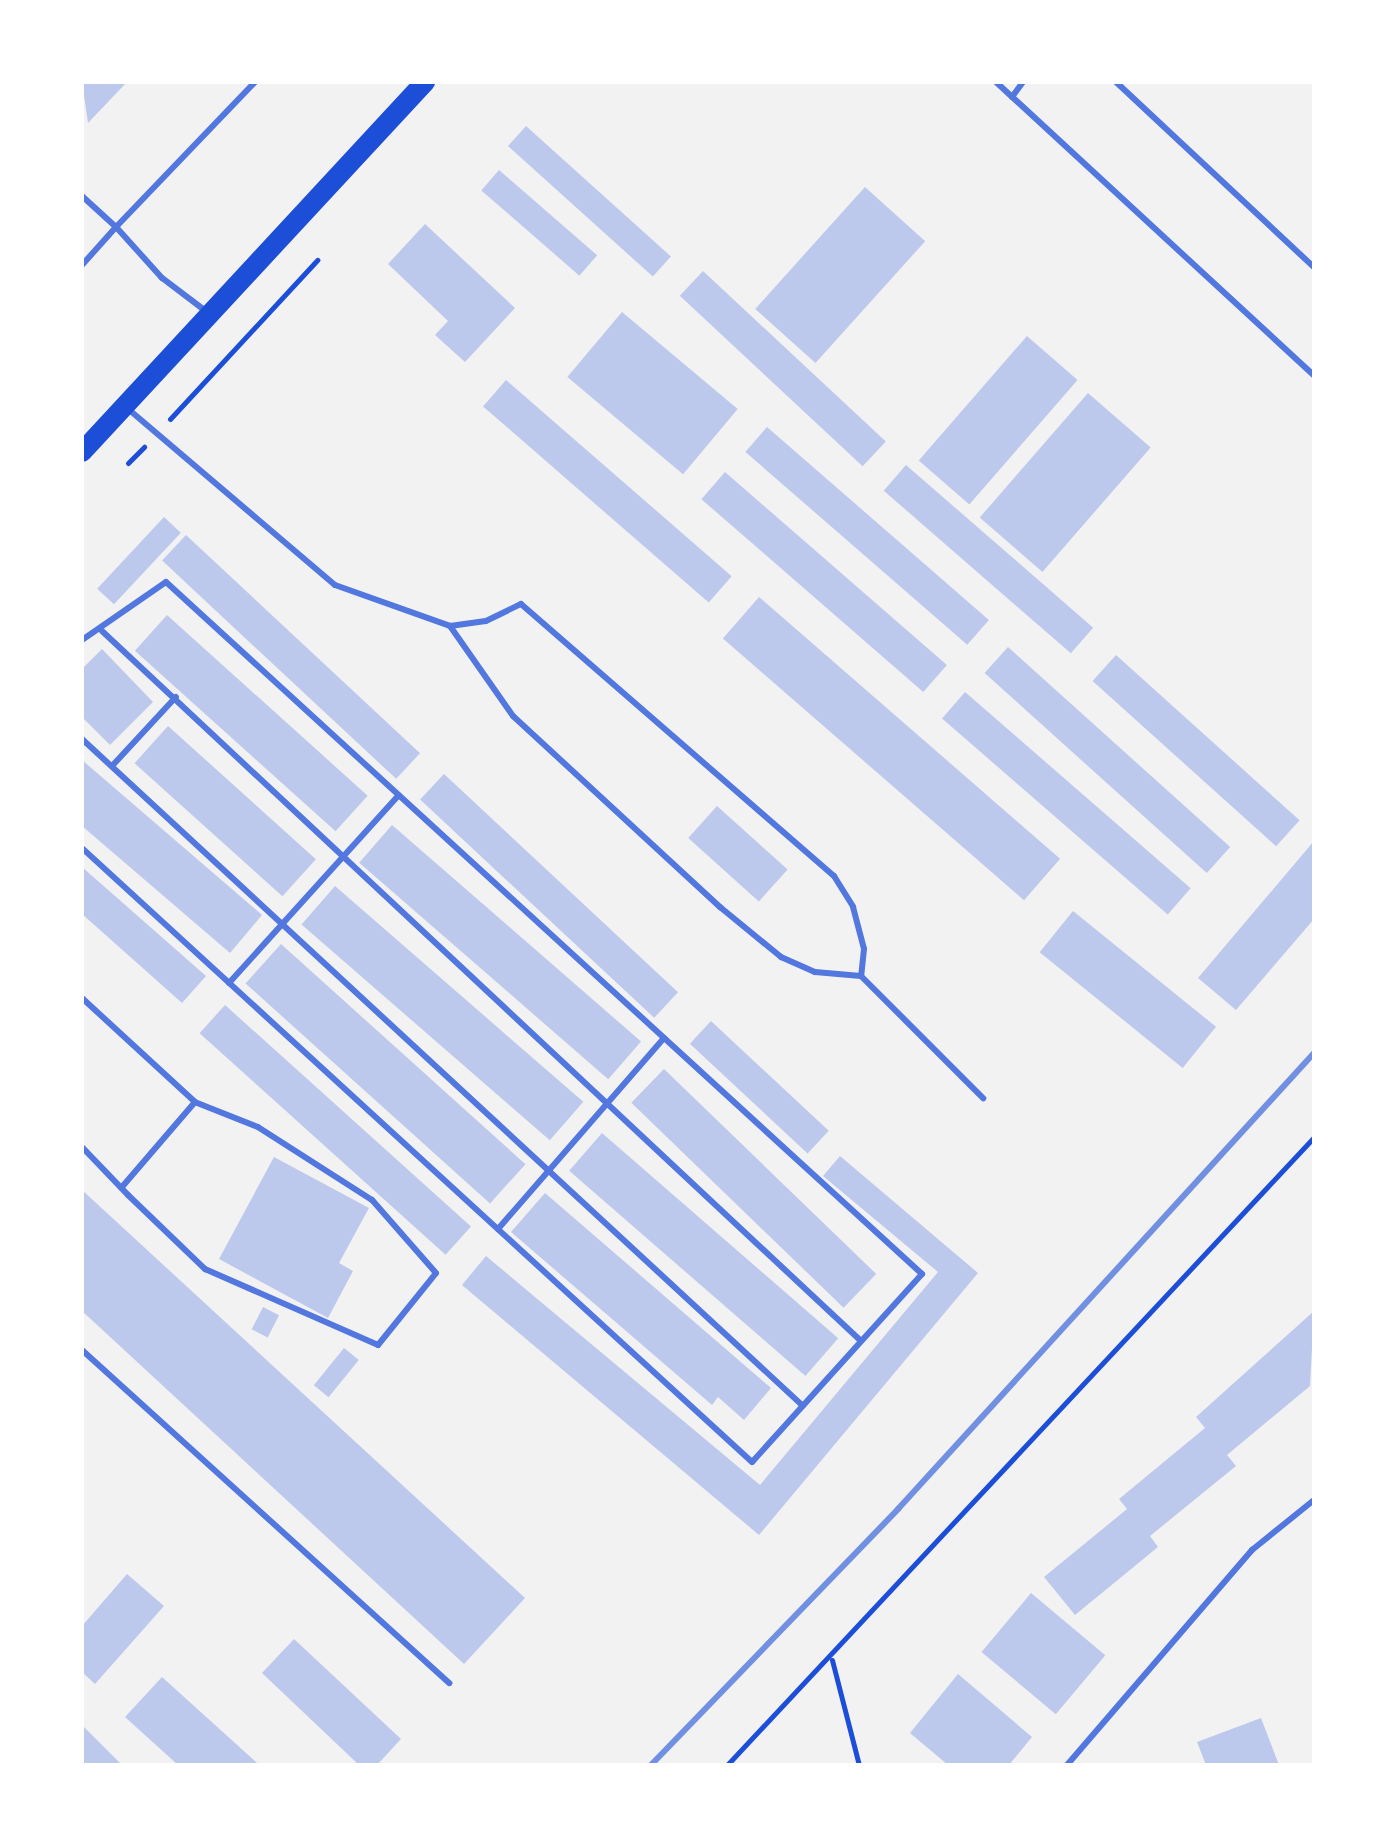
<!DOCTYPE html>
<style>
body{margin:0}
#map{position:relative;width:1396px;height:1847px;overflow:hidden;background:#f2f2f2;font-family:"Exo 2",sans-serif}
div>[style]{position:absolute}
.building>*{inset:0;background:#bdc9ec;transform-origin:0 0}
.path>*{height:5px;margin:-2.5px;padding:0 2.5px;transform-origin:2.5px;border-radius:2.5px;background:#1d4ed8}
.service>*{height:6px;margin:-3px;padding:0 3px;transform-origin:3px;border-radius:3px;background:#5277de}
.primary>*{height:20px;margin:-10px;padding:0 10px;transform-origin:10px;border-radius:10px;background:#1d4ed8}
.rail>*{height:6px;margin:-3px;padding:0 3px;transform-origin:3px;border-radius:3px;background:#7290e2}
span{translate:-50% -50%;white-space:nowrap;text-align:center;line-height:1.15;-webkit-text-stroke:8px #fff;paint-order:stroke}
.frame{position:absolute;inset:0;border:84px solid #fff;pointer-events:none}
</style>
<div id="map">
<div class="building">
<div style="clip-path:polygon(82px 82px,127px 82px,88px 123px)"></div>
<div style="left:526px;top:126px;width:195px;height:27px;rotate:42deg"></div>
<div style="left:499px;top:170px;width:130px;height:27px;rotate:41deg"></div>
<div style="left:865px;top:187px;width:81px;height:164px;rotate:42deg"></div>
<div style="clip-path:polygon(425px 224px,515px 308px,465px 362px,435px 335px,448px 321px,388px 264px)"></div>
<div style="left:703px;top:271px;width:250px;height:34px;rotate:43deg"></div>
<div style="left:622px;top:312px;width:151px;height:85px;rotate:40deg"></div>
<div style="left:1027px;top:336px;width:67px;height:165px;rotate:41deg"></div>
<div style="left:506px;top:380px;width:299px;height:35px;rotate:41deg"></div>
<div style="left:1088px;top:393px;width:83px;height:165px;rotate:41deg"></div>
<div style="left:767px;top:427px;width:294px;height:33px;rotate:41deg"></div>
<div style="left:906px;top:465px;width:248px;height:34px;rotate:41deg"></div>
<div style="left:725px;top:472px;width:294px;height:36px;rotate:41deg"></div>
<div style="left:164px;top:517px;width:23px;height:98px;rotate:43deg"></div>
<div style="left:186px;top:535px;width:320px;height:35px;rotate:43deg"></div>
<div style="left:759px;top:597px;width:399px;height:55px;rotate:41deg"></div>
<div style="left:167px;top:615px;width:270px;height:48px;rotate:42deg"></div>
<div style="left:1008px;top:647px;width:299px;height:35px;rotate:42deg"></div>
<div style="clip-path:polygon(102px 649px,153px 702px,110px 745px,82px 717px,82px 669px)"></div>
<div style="left:1116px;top:655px;width:247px;height:35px;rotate:42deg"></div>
<div style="left:965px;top:692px;width:299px;height:35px;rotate:41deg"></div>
<div style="left:168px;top:726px;width:199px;height:50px;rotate:42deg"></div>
<div style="clip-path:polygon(82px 760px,262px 915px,230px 953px,82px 826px)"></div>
<div style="left:444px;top:774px;width:320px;height:35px;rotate:43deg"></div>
<div style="left:717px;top:806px;width:95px;height:43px;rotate:42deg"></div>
<div style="left:392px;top:825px;width:330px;height:50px;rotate:41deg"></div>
<div style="clip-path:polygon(1314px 841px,1314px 919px,1236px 1010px,1198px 978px)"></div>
<div style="clip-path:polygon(82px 867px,206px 976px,182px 1003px,82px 914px)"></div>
<div style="left:335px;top:886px;width:329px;height:51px;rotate:41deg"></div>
<div style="left:1073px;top:911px;width:184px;height:53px;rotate:39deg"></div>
<div style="left:281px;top:944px;width:329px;height:53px;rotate:42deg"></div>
<div style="left:225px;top:1005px;width:331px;height:38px;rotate:42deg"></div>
<div style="left:711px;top:1021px;width:161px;height:31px;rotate:43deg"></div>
<div style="left:664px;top:1069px;width:295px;height:47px;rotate:44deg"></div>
<div style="left:602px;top:1133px;width:313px;height:50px;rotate:41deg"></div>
<div style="clip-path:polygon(840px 1156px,978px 1273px,759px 1535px,462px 1285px,486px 1256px,760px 1485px,938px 1272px,823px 1176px)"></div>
<div style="clip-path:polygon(274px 1157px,369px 1208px,339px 1263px,353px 1271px,328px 1318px,219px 1259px)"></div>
<div style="clip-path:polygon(82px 1190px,525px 1598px,464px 1664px,82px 1311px)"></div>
<div style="clip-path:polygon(545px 1193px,771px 1388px,744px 1420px,718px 1397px,712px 1405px,511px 1232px)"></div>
<div style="left:263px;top:1307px;width:18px;height:25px;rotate:27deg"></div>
<div style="clip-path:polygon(1314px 1311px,1310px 1386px,1227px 1455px,1236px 1466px,1150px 1536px,1158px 1547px,1075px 1615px,1044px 1577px,1127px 1509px,1119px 1499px,1205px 1428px,1196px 1417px)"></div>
<div style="left:344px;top:1348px;width:19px;height:48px;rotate:39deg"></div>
<div style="clip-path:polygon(127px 1574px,164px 1606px,95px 1684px,82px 1672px,82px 1626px)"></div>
<div style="left:1031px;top:1593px;width:97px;height:77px;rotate:40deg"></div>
<div style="clip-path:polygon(294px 1639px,401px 1739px,377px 1765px,359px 1765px,262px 1673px)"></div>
<div style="clip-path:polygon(958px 1674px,1032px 1737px,1009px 1765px,948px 1765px,910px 1733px)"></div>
<div style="clip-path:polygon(162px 1677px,257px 1763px,255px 1765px,178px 1765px,125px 1717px)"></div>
<div style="clip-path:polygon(1261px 1718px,1279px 1765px,1206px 1765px,1197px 1742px)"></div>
<div style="clip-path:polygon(82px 1725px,122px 1765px,82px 1765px)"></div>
</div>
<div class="path">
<div style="left:170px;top:419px;width:217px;rotate:-47.2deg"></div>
<div style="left:128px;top:463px;width:23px;rotate:-45deg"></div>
<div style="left:832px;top:1660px;width:108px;rotate:75.6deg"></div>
<div style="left:727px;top:1765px;width:860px;rotate:-46.93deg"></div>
</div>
<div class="service">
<div style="left:996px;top:82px;width:432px;rotate:42.7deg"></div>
<div style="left:1116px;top:82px;width:271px;rotate:43.1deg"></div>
<div style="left:1012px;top:97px;width:19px;rotate:-54deg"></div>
<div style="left:82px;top:196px;width:46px;rotate:42.4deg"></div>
<div style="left:116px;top:227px;width:51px;rotate:131.8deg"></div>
<div style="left:207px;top:312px;width:56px;rotate:-142.9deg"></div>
<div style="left:162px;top:278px;width:69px;rotate:-132deg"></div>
<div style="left:116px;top:227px;width:201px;rotate:-46.2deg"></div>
<div style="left:127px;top:408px;width:273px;rotate:40.4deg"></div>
<div style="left:335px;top:585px;width:122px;rotate:19.6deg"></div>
<div style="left:450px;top:626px;width:36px;rotate:-8deg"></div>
<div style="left:486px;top:621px;width:39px;rotate:-26deg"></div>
<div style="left:521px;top:604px;width:415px;rotate:41deg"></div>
<div style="left:834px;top:876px;width:36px;rotate:58deg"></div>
<div style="left:853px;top:907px;width:43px;rotate:75.3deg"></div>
<div style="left:864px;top:949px;width:27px;rotate:96deg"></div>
<div style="left:861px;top:976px;width:173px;rotate:45deg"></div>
<div style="left:450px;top:626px;width:110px;rotate:55deg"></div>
<div style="left:513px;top:716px;width:282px;rotate:42.7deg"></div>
<div style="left:720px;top:907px;width:79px;rotate:39.3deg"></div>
<div style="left:781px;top:957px;width:37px;rotate:24deg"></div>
<div style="left:815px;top:972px;width:46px;rotate:5deg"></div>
<div style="left:102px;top:631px;width:1039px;rotate:43.09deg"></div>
<div style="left:82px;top:640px;width:102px;rotate:-34.6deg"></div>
<div style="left:166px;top:582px;width:1025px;rotate:42.47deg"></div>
<div style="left:922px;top:1274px;width:253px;rotate:132.1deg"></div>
<div style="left:752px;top:1462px;width:909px;rotate:-137.5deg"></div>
<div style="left:82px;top:739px;width:982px;rotate:42.77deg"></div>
<div style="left:112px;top:766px;width:94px;rotate:-47.2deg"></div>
<div style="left:229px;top:983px;width:253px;rotate:-47.9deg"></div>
<div style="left:82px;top:998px;width:154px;rotate:42.6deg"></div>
<div style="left:82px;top:1147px;width:66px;rotate:46.2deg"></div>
<div style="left:128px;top:1195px;width:107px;rotate:43.9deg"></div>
<div style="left:205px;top:1269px;width:189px;rotate:23.7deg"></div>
<div style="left:378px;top:1345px;width:92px;rotate:-51.1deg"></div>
<div style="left:436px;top:1273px;width:97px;rotate:-131.2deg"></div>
<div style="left:372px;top:1200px;width:135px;rotate:-147.4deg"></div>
<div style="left:258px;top:1127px;width:68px;rotate:-158.4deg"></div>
<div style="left:195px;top:1102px;width:113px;rotate:130.7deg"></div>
<div style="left:498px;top:1229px;width:253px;rotate:-49deg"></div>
<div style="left:82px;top:1350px;width:496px;rotate:42.2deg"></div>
<div style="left:1067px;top:1765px;width:284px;rotate:-49.3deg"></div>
<div style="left:1252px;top:1550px;width:80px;rotate:-38.9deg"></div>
</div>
<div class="primary">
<div style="left:82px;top:452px;width:505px;rotate:-47.17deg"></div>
</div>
<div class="rail">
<div style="left:651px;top:1765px;width:356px;rotate:-46deg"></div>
<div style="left:898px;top:1509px;width:617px;rotate:-47.63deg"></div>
</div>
<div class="frame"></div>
</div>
